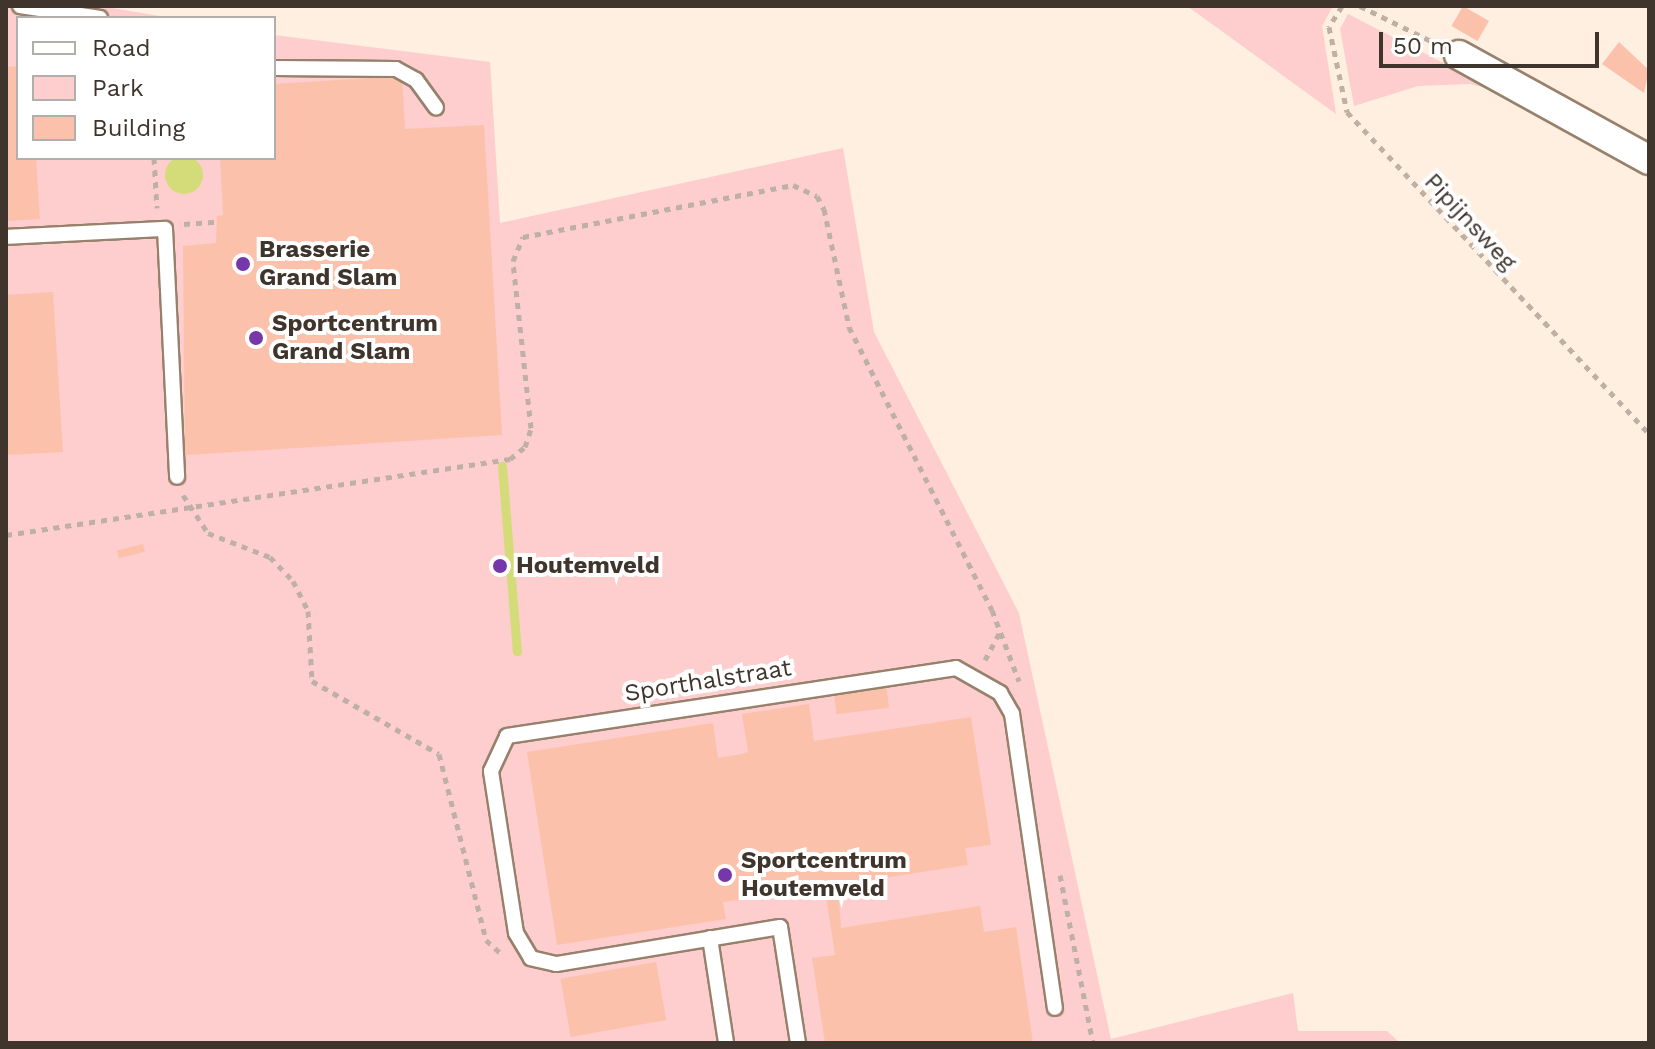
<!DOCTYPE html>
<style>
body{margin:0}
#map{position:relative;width:1655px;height:1049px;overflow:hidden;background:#feefe1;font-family:"Work Sans",sans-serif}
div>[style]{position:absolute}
.green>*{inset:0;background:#fecdcd}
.water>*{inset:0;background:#d4dc79}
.round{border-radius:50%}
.stream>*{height:9px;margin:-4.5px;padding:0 4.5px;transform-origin:4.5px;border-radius:4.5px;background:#d4dc79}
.building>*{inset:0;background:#fbc1ab;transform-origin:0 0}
.path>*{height:5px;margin-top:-2.5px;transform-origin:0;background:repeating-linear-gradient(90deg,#beb0a4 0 6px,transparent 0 12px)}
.roads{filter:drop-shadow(2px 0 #97816c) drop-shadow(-2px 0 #97816c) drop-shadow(0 2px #97816c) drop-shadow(0 -2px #97816c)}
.lane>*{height:14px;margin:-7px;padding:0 7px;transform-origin:7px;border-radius:7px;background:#fff}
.street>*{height:28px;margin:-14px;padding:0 14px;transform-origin:14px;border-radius:14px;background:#fff}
.dots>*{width:22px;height:22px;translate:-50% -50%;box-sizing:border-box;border:4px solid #fff;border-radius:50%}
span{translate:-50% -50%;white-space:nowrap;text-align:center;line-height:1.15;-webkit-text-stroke:8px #fff;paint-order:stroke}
.street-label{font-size:24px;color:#3f352d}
.poi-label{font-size:24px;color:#3f352d;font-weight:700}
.left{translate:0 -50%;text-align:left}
.frame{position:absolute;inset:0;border:8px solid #3f352d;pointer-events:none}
.legend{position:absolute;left:16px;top:16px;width:260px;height:144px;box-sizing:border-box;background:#fff;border:2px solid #b2aeab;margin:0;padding:10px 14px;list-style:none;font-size:24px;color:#3f352d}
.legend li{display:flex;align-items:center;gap:16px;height:40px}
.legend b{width:40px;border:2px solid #b2aeab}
.scale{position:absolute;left:1379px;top:32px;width:220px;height:36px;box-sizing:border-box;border:4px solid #3f352d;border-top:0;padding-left:10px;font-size:24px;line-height:28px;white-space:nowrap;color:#3f352d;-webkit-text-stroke:6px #fff;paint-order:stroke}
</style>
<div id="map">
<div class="green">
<div style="clip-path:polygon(6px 6px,100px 6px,172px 18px,18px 18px,18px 158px,274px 158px,274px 35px,490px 62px,500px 223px,843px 148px,874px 332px,1019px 613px,1111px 1039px,1293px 993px,1298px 1031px,1387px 1031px,1400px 1043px,6px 1043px)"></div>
<div style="clip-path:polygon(1187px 6px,1333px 6px,1322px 26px,1336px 114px)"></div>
<div style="clip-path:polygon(1348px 14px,1500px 92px,1471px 84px,1418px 86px,1354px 106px,1340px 29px)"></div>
</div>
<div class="water">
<div class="round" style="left:165px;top:156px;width:38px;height:38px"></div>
</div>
<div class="stream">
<div style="left:502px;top:466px;width:186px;rotate:85.4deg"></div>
</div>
<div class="building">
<div style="left:1463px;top:6px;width:30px;height:23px;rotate:30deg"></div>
<div style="clip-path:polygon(1619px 42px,1649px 70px,1644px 93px,1602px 64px)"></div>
<div style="clip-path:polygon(18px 66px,18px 158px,36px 158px,40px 219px,6px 221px,6px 67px)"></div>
<div style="clip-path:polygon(402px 76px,405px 129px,484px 125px,502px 435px,185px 455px,183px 246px,216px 243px,217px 216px,223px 215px,220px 158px,274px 158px,274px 84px)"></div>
<div style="clip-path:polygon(53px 292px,63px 452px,6px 455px,6px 295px)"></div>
<div style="left:143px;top:544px;width:8px;height:27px;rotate:76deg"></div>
<div style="left:886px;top:683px;width:25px;height:53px;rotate:83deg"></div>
<div style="clip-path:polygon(809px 704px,814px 741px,971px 717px,991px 845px,965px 848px,968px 865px,838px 885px,841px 928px,980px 906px,984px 932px,1016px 927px,1033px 1043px,825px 1043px,812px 958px,835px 955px,825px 890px,723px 902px,726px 919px,557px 945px,527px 752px,713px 723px,718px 758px,742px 754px,748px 752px,742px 714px)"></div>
<div style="left:656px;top:962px;width:59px;height:97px;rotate:80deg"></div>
</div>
<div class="path">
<div style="left:1342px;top:6px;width:25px;rotate:122deg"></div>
<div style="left:1329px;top:27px;width:87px;rotate:78deg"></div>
<div style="left:1347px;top:112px;width:441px;rotate:46.8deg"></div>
<div style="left:1360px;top:6px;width:86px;rotate:26.3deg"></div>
<div style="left:154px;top:158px;width:50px;rotate:86.6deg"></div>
<div style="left:184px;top:224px;width:32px;rotate:-4deg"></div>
<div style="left:183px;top:495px;width:45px;rotate:56.7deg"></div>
<div style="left:208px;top:533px;width:66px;rotate:21.2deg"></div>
<div style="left:270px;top:557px;width:33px;rotate:46deg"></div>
<div style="left:293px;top:581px;width:34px;rotate:63deg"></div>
<div style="left:308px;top:611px;width:70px;rotate:86.7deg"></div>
<div style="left:312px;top:681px;width:146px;rotate:29.9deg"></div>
<div style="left:439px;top:754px;width:192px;rotate:75.8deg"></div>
<div style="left:486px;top:940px;width:24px;rotate:42deg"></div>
<div style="left:6px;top:535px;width:510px;rotate:-8.58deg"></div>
<div style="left:510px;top:459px;width:19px;rotate:-39deg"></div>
<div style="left:525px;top:447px;width:20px;rotate:-72deg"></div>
<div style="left:531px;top:428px;width:168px;rotate:-96.2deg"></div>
<div style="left:513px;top:261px;width:26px;rotate:-67deg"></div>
<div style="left:523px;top:237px;width:275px;rotate:-10.9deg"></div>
<div style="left:793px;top:185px;width:26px;rotate:25deg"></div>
<div style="left:817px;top:196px;width:15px;rotate:62deg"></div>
<div style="left:824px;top:209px;width:121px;rotate:78deg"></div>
<div style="left:849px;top:327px;width:317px;rotate:63.2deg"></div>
<div style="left:992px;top:610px;width:76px;rotate:69.2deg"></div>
<div style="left:985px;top:660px;width:34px;rotate:-62deg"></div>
<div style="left:1060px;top:875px;width:171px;rotate:78.9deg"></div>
</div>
<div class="roads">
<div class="lane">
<div style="left:20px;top:6px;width:81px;rotate:8.5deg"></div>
<div style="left:274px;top:68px;width:122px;rotate:0.5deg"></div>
<div style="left:396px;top:69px;width:23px;rotate:29deg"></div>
<div style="left:416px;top:80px;width:34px;rotate:54deg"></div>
<div style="left:6px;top:237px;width:159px;rotate:-2.9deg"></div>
<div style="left:165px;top:229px;width:248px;rotate:87.2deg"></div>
<div style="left:710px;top:938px;width:106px;rotate:81.3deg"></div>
<div style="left:798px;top:1043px;width:117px;rotate:-98.8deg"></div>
<div style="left:780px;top:927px;width:227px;rotate:170.6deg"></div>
<div style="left:556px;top:964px;width:26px;rotate:-167deg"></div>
<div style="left:531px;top:958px;width:29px;rotate:-121deg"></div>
<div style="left:516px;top:933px;width:164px;rotate:-98.8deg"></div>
<div style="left:491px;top:771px;width:38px;rotate:-65deg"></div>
<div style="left:507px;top:736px;width:454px;rotate:-8.6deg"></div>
<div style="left:956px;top:668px;width:51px;rotate:29.6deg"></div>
<div style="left:1000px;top:693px;width:24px;rotate:60deg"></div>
<div style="left:1012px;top:714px;width:297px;rotate:81.7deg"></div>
</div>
<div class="street">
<div style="left:1459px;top:55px;width:217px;rotate:28.9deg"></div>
</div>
</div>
<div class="dots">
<div style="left:243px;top:264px;background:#7637ab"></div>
<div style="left:256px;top:338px;background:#7637ab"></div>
<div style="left:500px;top:566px;background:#7637ab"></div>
<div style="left:725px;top:875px;background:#7637ab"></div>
</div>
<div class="street-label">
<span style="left:1470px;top:222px;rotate:47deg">Pipijnsweg</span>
<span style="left:708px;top:681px;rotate:-9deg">Sporthalstraat</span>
</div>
<div class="poi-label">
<span class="left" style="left:259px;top:264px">Brasserie<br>Grand Slam</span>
<span class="left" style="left:272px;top:338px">Sportcentrum<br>Grand Slam</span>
<span class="left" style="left:516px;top:566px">Houtemveld</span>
<span class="left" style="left:741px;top:875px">Sportcentrum<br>Houtemveld</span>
</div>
<div class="frame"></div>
<ul class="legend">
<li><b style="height:10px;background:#fff"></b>Road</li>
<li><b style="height:22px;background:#fecdcd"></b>Park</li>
<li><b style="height:22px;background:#fbc1ab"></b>Building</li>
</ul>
<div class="scale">50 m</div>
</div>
